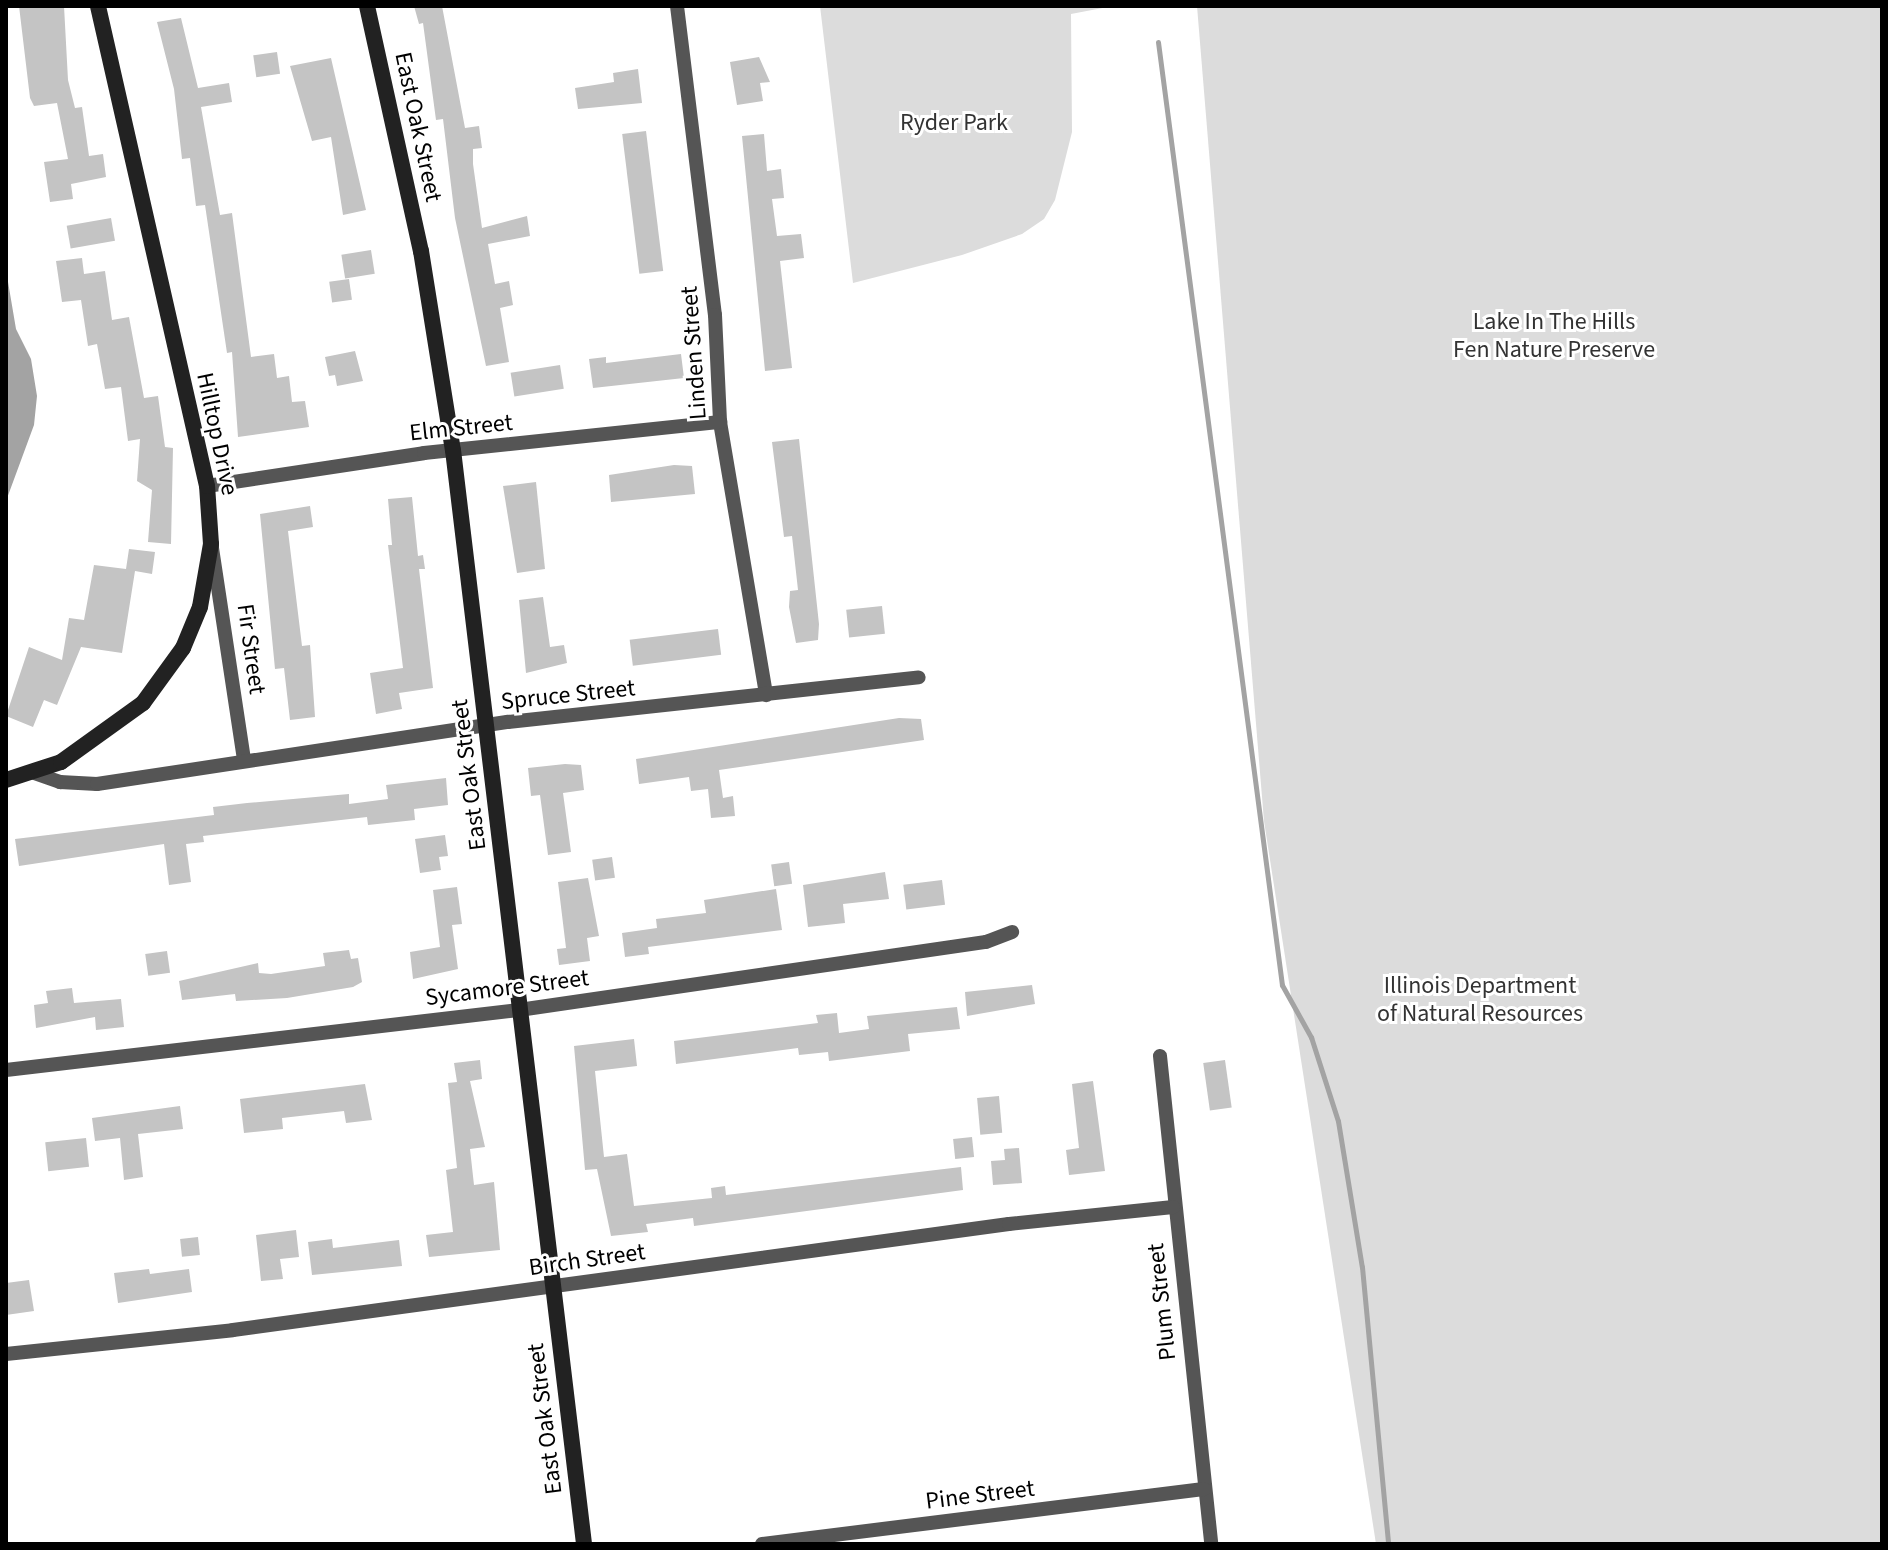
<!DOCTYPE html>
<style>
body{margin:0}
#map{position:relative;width:1888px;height:1550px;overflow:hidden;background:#fff;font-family:"Source Sans 3",sans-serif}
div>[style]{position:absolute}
.green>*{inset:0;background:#dcdcdc}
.water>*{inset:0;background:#a3a3a3}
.stream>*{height:5px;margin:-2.5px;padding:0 2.5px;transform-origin:2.5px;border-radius:2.5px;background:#a3a3a3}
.building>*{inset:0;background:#c4c4c4;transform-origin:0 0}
.street>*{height:14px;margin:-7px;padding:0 7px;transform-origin:7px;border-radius:7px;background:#555}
.secondary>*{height:16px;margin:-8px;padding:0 8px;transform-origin:8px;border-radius:8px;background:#222}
span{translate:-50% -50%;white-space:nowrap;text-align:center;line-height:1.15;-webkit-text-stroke:6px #fff;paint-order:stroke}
.park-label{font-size:24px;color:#333}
.street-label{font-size:24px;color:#000}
.frame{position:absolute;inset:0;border:8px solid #000;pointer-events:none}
</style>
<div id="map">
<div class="green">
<div style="clip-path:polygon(820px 6px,1113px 6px,1071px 14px,1072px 132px,1055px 200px,1044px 219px,1022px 234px,962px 255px,853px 283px)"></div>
<div style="clip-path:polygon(1197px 6px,1882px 6px,1882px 1544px,1376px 1544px,1264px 821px)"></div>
</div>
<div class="water">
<div style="clip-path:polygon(6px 270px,16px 329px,31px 359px,37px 396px,34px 425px,6px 501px)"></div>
</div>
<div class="stream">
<div style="left:1158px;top:42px;width:951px;rotate:82.51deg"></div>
<div style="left:1282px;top:985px;width:60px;rotate:60.9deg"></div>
<div style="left:1311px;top:1037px;width:88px;rotate:72.2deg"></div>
<div style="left:1338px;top:1121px;width:148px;rotate:80.7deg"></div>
<div style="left:1362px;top:1267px;width:278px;rotate:84.6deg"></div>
</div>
<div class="building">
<div style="clip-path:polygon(19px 6px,64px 6px,68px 80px,75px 108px,82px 107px,89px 156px,103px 154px,106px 177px,71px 184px,73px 199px,50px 202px,44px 162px,68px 159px,57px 103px,34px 106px,30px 98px)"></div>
<div style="clip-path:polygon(414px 6px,442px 6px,465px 128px,479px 126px,482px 148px,473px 149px,473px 164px,482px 228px,527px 216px,530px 236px,488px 244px,495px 284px,509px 281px,513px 305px,500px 308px,509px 362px,486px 366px,455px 218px,443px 119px,436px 120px,423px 23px,419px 24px)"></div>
<div style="clip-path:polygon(181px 18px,198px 88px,229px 83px,232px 102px,201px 107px,220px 215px,232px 213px,251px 357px,274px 354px,277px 378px,289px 376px,292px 402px,305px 401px,309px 427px,238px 437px,232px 352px,227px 353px,205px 205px,196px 206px,190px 158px,182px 159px,174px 89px,157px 22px)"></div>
<div style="left:277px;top:52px;width:22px;height:24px;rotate:82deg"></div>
<div style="clip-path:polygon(759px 57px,770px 82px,760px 83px,763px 101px,737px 105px,730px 62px)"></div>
<div style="clip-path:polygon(331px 58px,366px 210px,343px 215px,331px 137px,312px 141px,290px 66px)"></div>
<div style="clip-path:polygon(638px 69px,642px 103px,578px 109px,575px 88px,614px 82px,613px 73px)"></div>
<div style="left:646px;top:131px;width:141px;height:24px;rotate:83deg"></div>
<div style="clip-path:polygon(764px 134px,767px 171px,781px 169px,784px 198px,772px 199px,777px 236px,801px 234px,804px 258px,780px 261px,792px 368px,765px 371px,742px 136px)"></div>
<div style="left:111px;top:218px;width:23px;height:45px;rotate:80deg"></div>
<div style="left:371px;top:250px;width:24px;height:30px;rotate:81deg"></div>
<div style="clip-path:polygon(82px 258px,84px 274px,105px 271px,112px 320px,129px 317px,144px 398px,158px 396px,165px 447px,173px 448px,171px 544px,148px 542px,152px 490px,137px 481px,140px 439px,128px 441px,121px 387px,105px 389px,97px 344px,88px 346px,81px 300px,62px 302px,56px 261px)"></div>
<div style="left:349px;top:279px;width:21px;height:20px;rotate:82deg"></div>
<div style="clip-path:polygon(355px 351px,363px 381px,337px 386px,335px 375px,329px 376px,325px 357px)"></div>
<div style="clip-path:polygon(681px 354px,684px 378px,593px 388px,589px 359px,606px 357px,606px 363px)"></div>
<div style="left:560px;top:365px;width:24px;height:50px;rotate:81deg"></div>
<div style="clip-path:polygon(799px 439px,819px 624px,818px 640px,796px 643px,789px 607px,790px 591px,798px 590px,792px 536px,784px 537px,772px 442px)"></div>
<div style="clip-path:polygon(674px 465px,692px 466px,695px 494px,611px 502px,609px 475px)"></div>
<div style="clip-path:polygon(536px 482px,545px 569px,517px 573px,503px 486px)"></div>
<div style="clip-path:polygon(412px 497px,418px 556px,423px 555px,425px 569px,419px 569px,433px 688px,399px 693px,402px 709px,376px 714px,370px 673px,403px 668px,388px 545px,392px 545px,388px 499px)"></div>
<div style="clip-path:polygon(310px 506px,313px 527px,288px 531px,302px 646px,310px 645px,315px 717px,290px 720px,284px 668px,275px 669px,260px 514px)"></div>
<div style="clip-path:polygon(129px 549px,155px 552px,152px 574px,135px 571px,122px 653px,81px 647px,57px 705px,44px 700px,33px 727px,6px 716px,29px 647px,62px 660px,69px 618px,84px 620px,94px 565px,126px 569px)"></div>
<div style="clip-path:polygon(543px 597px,550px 647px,564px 645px,567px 663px,526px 673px,519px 600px)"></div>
<div style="left:882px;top:606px;width:28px;height:36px;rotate:84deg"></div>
<div style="left:718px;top:629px;width:26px;height:89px;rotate:83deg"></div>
<div style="clip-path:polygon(899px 718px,921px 719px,924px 740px,719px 770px,723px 798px,733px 796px,735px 816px,711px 818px,708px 789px,691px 791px,689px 777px,639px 784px,636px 759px)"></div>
<div style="clip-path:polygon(565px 764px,581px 765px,584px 790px,563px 793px,571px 852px,548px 855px,540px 795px,531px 796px,528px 768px)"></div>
<div style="clip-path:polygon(446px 778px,448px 805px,414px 809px,415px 820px,368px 825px,367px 817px,203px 836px,204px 842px,186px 844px,191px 882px,169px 885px,164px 844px,19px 866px,15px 839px,214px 815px,213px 807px,247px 803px,349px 794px,349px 804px,388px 799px,386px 785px)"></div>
<div style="clip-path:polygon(445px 835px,448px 856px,439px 857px,441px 870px,420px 873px,415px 839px)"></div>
<div style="left:612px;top:857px;width:21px;height:20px;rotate:82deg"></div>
<div style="left:789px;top:862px;width:22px;height:18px;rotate:82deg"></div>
<div style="clip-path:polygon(885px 872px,889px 899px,843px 904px,845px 923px,808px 927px,803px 885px)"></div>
<div style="clip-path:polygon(588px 878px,599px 936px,587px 938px,590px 961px,559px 965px,557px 949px,566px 948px,558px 882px)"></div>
<div style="left:942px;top:880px;width:25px;height:39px;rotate:83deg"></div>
<div style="clip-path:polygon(457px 887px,462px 924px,452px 925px,458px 969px,413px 979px,410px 952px,440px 947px,433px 890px)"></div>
<div style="clip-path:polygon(776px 889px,782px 930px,648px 947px,649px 954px,625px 957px,622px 933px,657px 928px,656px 919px,706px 913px,704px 900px)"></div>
<div style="clip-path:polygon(349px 950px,351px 959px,358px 958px,362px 982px,353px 987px,287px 998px,236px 1001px,235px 994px,182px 1000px,179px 981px,258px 963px,259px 973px,271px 974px,325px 966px,323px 953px)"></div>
<div style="left:167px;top:951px;width:22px;height:22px;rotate:82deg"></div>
<div style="clip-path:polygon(1032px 985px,1035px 1004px,967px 1016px,965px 992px)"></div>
<div style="clip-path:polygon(72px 988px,74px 1003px,121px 999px,124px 1027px,96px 1030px,95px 1017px,36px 1028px,34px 1005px,48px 1003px,46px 991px)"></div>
<div style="clip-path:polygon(957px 1007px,960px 1029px,908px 1034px,910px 1051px,829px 1061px,828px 1052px,799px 1055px,798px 1048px,676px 1064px,674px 1041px,818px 1023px,816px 1015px,837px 1013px,839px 1033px,869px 1029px,867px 1016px)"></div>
<div style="clip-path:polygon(634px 1039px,637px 1066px,595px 1071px,604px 1157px,627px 1154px,634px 1206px,712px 1198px,711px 1188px,725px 1186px,726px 1195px,961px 1167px,963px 1190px,694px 1226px,693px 1218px,646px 1224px,648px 1232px,611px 1236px,597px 1169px,585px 1170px,574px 1046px)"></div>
<div style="clip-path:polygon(480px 1060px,482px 1079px,470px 1081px,485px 1147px,470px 1149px,474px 1185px,494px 1182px,500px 1250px,429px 1257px,426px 1235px,453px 1232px,446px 1170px,457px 1168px,448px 1083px,457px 1082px,454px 1063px)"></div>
<div style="left:1225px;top:1060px;width:48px;height:22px;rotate:82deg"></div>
<div style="clip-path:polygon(1093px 1081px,1105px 1171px,1069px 1175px,1066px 1150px,1079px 1148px,1072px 1084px)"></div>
<div style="clip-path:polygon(365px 1084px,372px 1120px,346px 1123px,344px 1111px,282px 1118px,283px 1129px,244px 1133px,240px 1099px)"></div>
<div style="left:999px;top:1096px;width:37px;height:22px;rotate:85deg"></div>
<div style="clip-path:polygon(180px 1106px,183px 1129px,138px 1134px,143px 1177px,124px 1180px,120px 1138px,95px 1141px,92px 1118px)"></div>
<div style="left:972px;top:1137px;width:20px;height:19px;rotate:84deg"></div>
<div style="left:86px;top:1138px;width:29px;height:41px;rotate:84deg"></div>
<div style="clip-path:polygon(1019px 1148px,1022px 1183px,993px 1185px,991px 1161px,1005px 1160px,1004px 1149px)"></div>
<div style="clip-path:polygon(296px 1230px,299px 1257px,280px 1259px,283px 1279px,261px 1281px,256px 1235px)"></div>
<div style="left:198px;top:1237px;width:18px;height:18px;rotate:84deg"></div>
<div style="clip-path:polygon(332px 1239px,333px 1248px,399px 1240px,402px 1266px,312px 1275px,308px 1242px)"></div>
<div style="clip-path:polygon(149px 1269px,150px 1274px,189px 1269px,192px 1292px,118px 1303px,114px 1273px)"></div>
<div style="clip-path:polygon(29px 1280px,34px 1311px,6px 1315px,6px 1283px)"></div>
</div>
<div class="street">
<div style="left:677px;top:6px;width:311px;rotate:83deg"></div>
<div style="left:715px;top:315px;width:107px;rotate:87.3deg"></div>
<div style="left:720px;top:422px;width:277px;rotate:80.4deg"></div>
<div style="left:207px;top:486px;width:219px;rotate:-8.6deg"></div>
<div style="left:424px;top:453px;width:298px;rotate:-6deg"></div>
<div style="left:212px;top:548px;width:214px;rotate:81.4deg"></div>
<div style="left:34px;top:773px;width:28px;rotate:19deg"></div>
<div style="left:60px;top:782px;width:37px;rotate:3deg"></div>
<div style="left:97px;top:784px;width:416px;rotate:-8.6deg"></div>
<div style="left:508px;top:722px;width:413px;rotate:-6.2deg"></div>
<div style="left:1160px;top:1056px;width:491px;rotate:84deg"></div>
<div style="left:6px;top:1070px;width:516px;rotate:-6.67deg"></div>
<div style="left:519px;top:1010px;width:472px;rotate:-8.3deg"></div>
<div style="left:986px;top:942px;width:28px;rotate:-21deg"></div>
<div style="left:6px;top:1354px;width:228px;rotate:-6deg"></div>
<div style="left:233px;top:1330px;width:783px;rotate:-7.78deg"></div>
<div style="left:1009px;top:1224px;width:165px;rotate:-5.9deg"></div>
<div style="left:762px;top:1544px;width:445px;rotate:-7.1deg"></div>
</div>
<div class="secondary">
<div style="left:367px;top:6px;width:251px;rotate:77.6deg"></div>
<div style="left:421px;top:251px;width:202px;rotate:80.9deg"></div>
<div style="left:453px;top:450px;width:1102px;rotate:83.17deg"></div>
<div style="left:6px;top:780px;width:58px;rotate:-18.1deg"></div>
<div style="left:61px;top:762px;width:101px;rotate:-35.7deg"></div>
<div style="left:143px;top:703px;width:68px;rotate:-54deg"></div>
<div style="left:183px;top:648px;width:44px;rotate:-67.5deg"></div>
<div style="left:200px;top:607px;width:64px;rotate:-80.1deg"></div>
<div style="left:211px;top:544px;width:58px;rotate:-93.9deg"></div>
<div style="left:207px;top:486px;width:492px;rotate:-102.8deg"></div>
</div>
<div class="park-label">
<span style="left:954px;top:123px">Ryder Park</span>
<span style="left:1554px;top:336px">Lake In The Hills<br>Fen Nature Preserve</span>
<span style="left:1480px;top:1000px">Illinois Department<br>of Natural Resources</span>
</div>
<div class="street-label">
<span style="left:418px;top:127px;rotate:78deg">East Oak Street</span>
<span style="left:694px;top:353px;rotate:-94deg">Linden Street</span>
<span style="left:461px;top:428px;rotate:-6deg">Elm Street</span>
<span style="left:217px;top:434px;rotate:78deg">Hilltop Drive</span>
<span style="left:251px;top:649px;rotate:82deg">Fir Street</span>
<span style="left:568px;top:695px;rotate:-6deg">Spruce Street</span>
<span style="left:469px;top:775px;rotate:-97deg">East Oak Street</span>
<span style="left:507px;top:988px;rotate:-7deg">Sycamore Street</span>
<span style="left:587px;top:1260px;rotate:-8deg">Birch Street</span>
<span style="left:1162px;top:1302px;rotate:-96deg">Plum Street</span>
<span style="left:545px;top:1419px;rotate:-97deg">East Oak Street</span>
<span style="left:980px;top:1495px;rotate:-7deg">Pine Street</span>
</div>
<div class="frame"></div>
</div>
